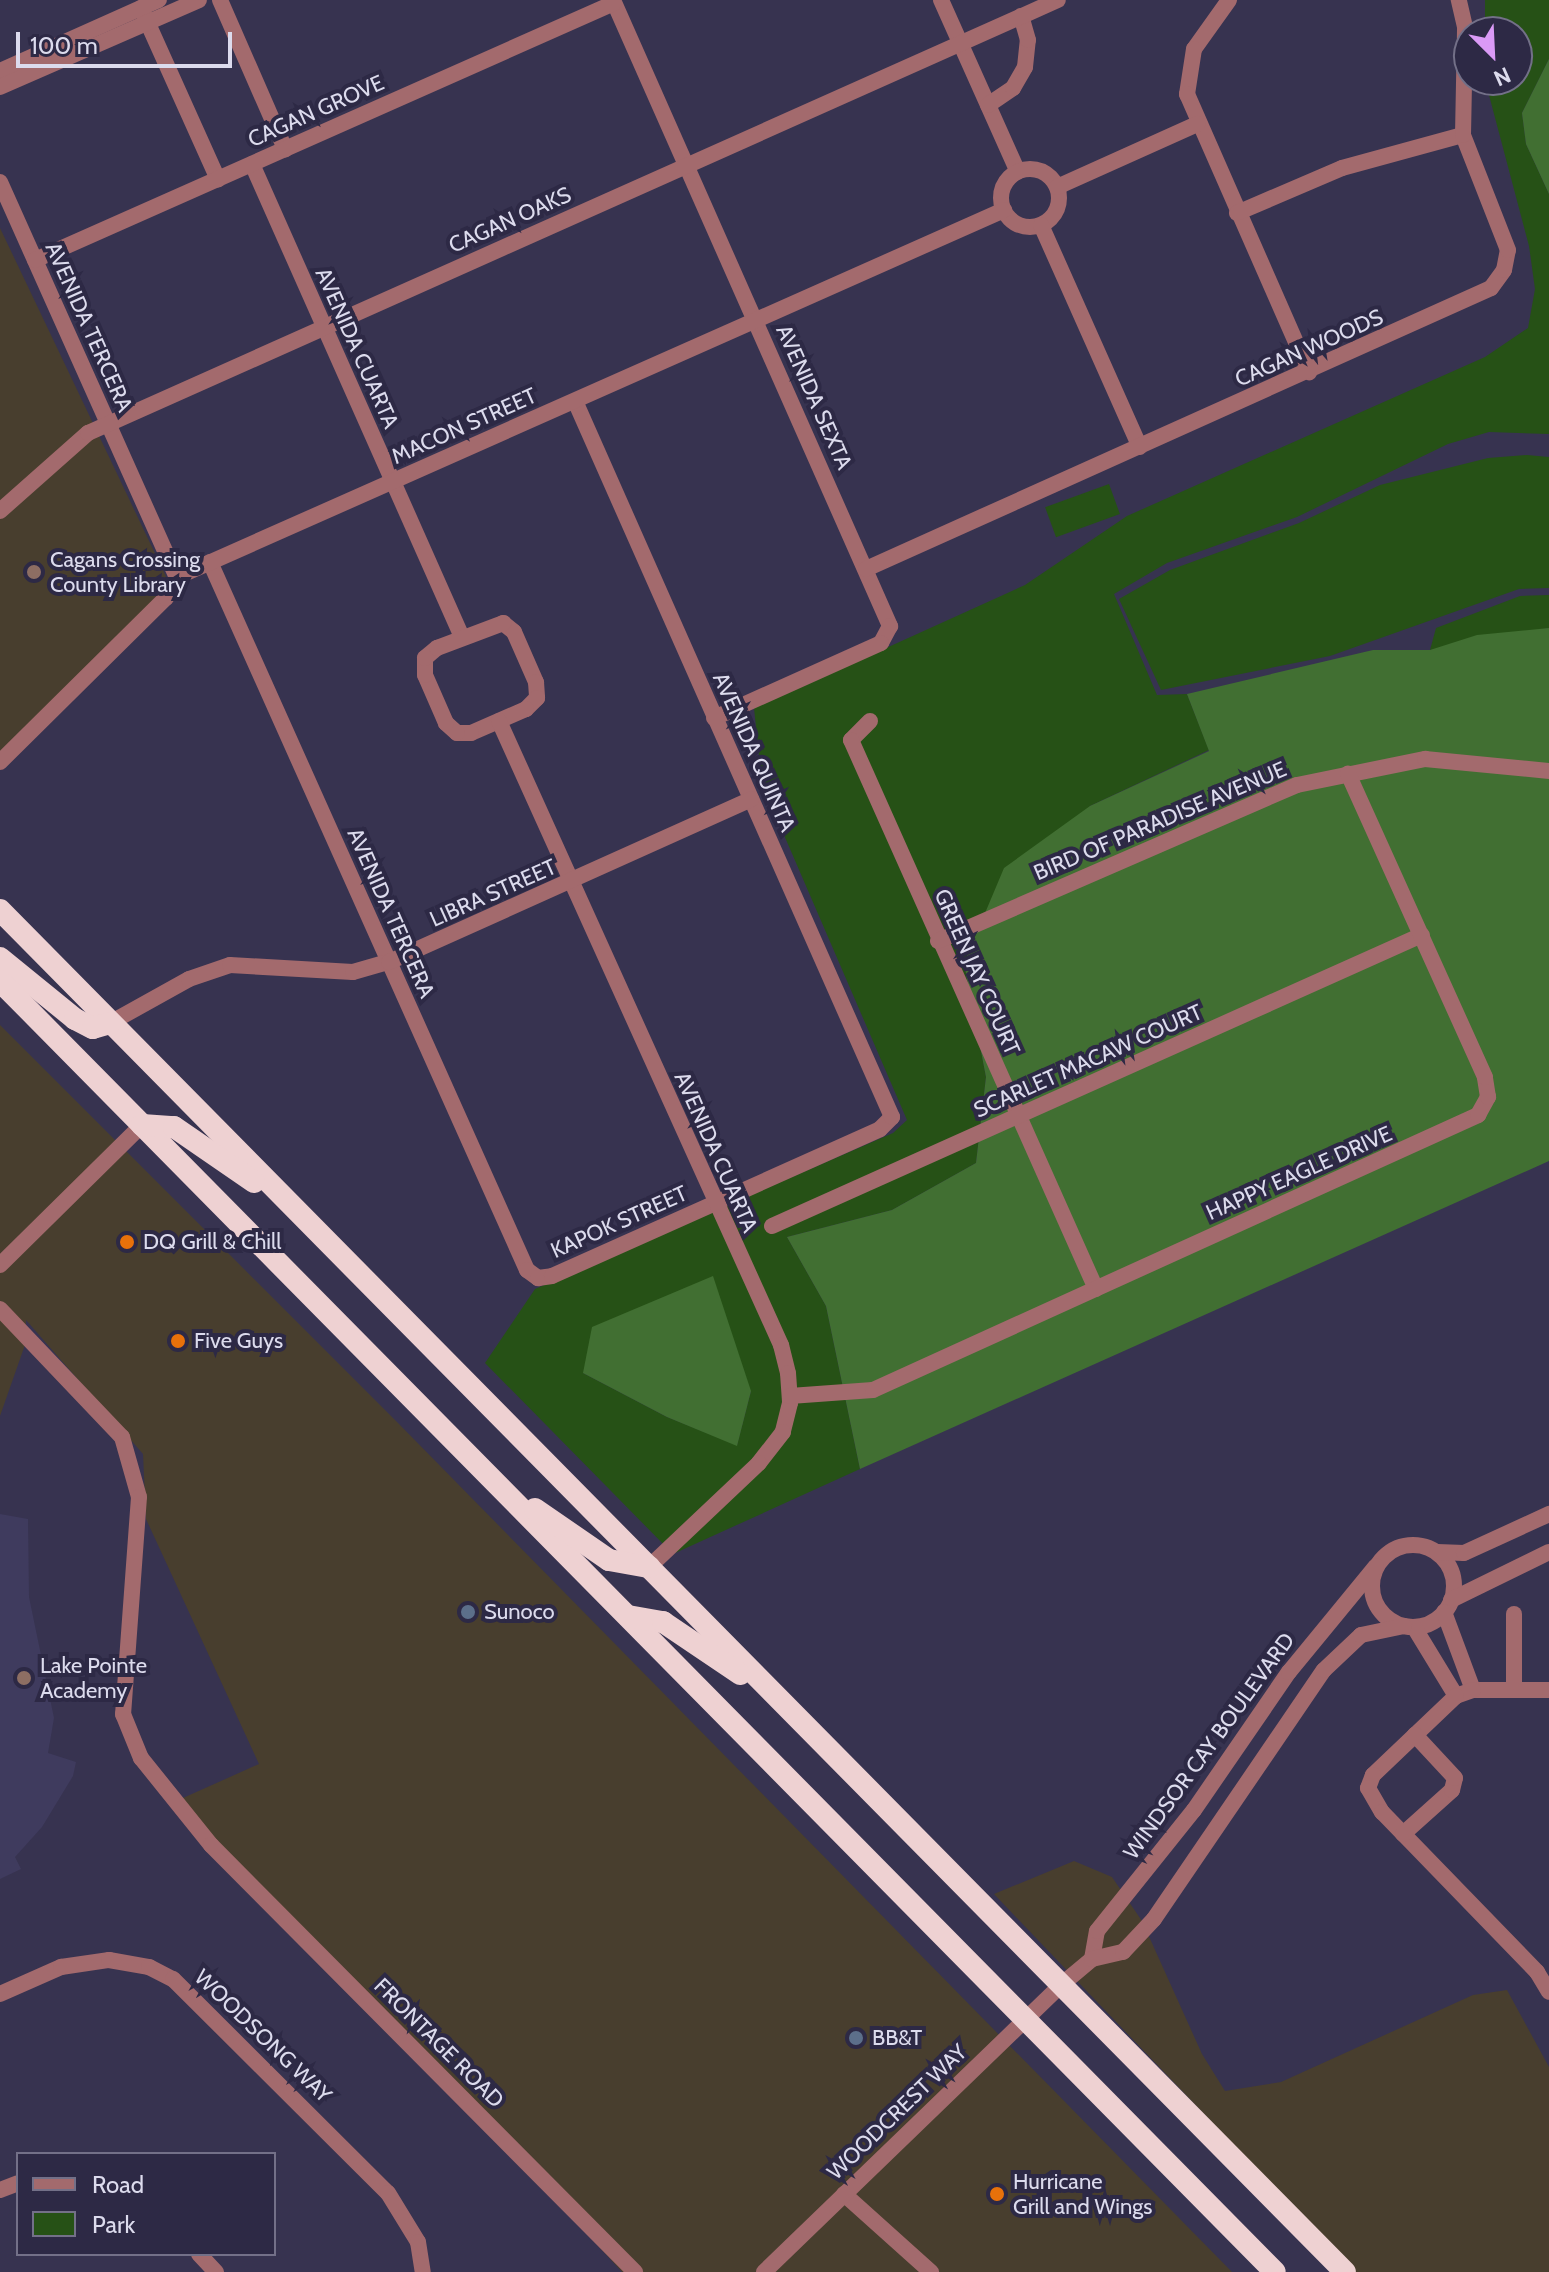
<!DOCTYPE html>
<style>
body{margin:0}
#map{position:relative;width:1549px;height:2272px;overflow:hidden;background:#373350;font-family:Cabin,sans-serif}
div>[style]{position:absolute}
.commercial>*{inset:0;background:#483e2e}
.built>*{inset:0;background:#3f3b5e}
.green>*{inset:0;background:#265116;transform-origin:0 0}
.forest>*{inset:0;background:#416f32}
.minor>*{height:16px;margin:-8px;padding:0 8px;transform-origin:8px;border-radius:8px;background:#a36a6d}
.minor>.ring{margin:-8px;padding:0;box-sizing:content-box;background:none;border:16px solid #a36a6d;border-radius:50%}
.highway>*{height:22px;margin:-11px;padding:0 11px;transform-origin:11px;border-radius:11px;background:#eed1d2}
.dots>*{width:22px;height:22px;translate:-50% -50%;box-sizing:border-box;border:4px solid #2d2945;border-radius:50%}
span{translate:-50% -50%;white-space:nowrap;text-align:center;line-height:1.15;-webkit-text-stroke:8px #2d2945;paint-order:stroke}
.street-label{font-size:22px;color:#dcdbed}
.poi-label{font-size:22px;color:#dcdbed}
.left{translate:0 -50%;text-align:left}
.legend{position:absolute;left:16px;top:2152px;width:260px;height:104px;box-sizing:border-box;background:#2d2945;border:2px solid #737088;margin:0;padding:10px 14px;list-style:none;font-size:24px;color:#dcdbed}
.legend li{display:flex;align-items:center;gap:16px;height:40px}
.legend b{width:40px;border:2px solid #737088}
.north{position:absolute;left:1453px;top:16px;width:80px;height:80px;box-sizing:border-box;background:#2d2945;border:2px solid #737088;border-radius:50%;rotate:156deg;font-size:22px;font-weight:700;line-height:32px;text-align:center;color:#dcdbed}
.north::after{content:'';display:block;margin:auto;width:28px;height:36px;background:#da9af6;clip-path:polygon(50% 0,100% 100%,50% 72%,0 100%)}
.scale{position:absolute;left:16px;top:32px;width:216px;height:36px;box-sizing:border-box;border:4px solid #dcdbed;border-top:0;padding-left:10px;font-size:24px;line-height:28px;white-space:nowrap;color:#dcdbed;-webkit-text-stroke:6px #2d2945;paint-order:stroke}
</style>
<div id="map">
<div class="commercial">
<div style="clip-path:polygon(0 228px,171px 587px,0 757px)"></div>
<div style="clip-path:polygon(0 1025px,399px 1424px,1232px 2272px,622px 2272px,347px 1971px,174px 1802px,259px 1764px,146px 1519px,143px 1454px,26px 1320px,26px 1342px,0 1416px)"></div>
<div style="clip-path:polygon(1074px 1861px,1112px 1877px,1142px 1921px,1202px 2054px,1225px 2091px,1281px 2082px,1473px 1995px,1507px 1990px,1549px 2067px,1549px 2272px,1355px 2272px,994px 1894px)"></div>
</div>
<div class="built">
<div style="clip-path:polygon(0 1514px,28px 1519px,29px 1597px,54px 1718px,48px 1753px,76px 1762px,73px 1776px,42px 1827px,15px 1857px,21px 1869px,0 1879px)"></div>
</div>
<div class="green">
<div style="clip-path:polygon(evenodd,1485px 0,1549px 0,1549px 59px,1522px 113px,1526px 144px,1549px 194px,1549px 434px,1489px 432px,1448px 444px,1297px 517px,1167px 563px,1114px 594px,1157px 695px,1187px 694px,1209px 750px,1090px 806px,964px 963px,986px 1077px,976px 1163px,892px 1210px,787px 1237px,826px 1306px,860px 1469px,673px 1554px,485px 1363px,535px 1289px,893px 1133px,907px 1120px,762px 784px,754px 708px,1025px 585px,1127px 516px,1485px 357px,1528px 328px,1535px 289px,1529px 246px,1485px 80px,1517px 80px,1517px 32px,1485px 32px,1485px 0,583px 1373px,751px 1391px,737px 1445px,667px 1417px,583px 1373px)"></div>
<div style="clip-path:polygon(1527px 455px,1549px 457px,1549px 588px,1519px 589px,1330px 656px,1161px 690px,1119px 599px,1170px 570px,1299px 523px,1380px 485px,1488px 458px)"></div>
<div style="left:1109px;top:484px;width:32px;height:68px;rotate:70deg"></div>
<div style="clip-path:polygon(1549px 595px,1549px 628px,1430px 650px,1436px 628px,1520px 596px)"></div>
</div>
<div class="forest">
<div style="clip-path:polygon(1549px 59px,1549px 194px,1526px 144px,1522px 113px)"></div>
<div style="clip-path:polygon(1549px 628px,1549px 1161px,860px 1469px,826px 1306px,787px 1237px,892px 1210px,976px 1163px,986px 1077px,964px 963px,1004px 868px,1090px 806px,1209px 751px,1187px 694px,1373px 650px,1430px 650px,1477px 635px)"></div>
<div style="clip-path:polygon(713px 1276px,751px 1391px,737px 1446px,667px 1417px,583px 1373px,592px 1327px)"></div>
</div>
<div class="minor">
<div style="left:220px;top:0;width:163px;rotate:66.4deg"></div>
<div style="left:613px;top:0;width:685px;rotate:66.13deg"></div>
<div style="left:890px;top:626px;width:19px;rotate:118deg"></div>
<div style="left:881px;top:643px;width:183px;rotate:155.8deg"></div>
<div style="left:941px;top:0;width:188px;rotate:65.9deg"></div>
<div style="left:1229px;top:0;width:60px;rotate:125.5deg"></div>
<div style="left:1194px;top:49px;width:46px;rotate:98.8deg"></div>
<div style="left:1187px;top:94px;width:304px;rotate:66.3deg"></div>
<div style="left:141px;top:8px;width:188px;rotate:65.8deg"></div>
<div style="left:0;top:71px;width:174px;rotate:-24.1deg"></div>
<div style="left:0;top:87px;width:217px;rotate:-23.6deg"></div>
<div style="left:988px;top:105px;width:30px;rotate:-34deg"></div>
<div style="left:1013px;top:88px;width:24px;rotate:-60deg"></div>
<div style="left:1025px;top:67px;width:27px;rotate:-84deg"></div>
<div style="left:1028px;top:40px;width:25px;rotate:-106deg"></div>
<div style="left:252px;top:164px;width:518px;rotate:66.06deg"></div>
<div class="ring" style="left:1001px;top:169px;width:42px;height:42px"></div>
<div style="left:0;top:182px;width:433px;rotate:65.9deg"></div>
<div style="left:1057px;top:187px;width:154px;rotate:-24.2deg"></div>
<div style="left:1237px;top:213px;width:114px;rotate:-23.2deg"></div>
<div style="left:1342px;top:168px;width:125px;rotate:-15.3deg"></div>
<div style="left:1041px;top:225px;width:243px;rotate:66deg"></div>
<div style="left:35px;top:260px;width:633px;rotate:-23.93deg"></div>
<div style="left:0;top:511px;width:118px;rotate:-41.6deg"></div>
<div style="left:88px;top:433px;width:1062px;rotate:-24.06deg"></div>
<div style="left:210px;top:562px;width:776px;rotate:65.88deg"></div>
<div style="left:527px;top:1270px;width:14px;rotate:36deg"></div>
<div style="left:538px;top:1278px;width:14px;rotate:-8deg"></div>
<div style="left:552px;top:1276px;width:359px;rotate:-24.1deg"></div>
<div style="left:880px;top:1129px;width:17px;rotate:-45deg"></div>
<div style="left:892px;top:1117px;width:783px;rotate:-113.88deg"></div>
<div style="left:866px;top:569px;width:685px;rotate:-24.21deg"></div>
<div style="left:1491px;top:288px;width:22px;rotate:-54deg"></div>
<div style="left:1504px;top:270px;width:20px;rotate:-79deg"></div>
<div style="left:1508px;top:250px;width:123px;rotate:-111.4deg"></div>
<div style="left:1463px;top:135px;width:108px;rotate:-88.9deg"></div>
<div style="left:1465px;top:27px;width:28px;rotate:-103deg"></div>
<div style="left:503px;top:623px;width:14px;rotate:39deg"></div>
<div style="left:514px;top:632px;width:55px;rotate:66.3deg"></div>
<div style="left:536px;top:682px;width:16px;rotate:86deg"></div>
<div style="left:537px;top:698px;width:16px;rotate:135deg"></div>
<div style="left:526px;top:709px;width:60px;rotate:156.4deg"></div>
<div style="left:471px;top:733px;width:14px;rotate:180deg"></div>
<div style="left:457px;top:733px;width:15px;rotate:-138deg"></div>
<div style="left:446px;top:723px;width:52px;rotate:-113.6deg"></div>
<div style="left:425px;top:675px;width:17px;rotate:-90deg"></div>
<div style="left:425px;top:658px;width:16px;rotate:-40deg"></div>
<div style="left:437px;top:648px;width:71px;rotate:-20.7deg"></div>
<div style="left:499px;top:721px;width:685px;rotate:65.68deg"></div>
<div style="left:781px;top:1345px;width:29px;rotate:76deg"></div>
<div style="left:788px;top:1373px;width:30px;rotate:86deg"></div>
<div style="left:790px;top:1403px;width:30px;rotate:104deg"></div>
<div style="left:783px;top:1432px;width:39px;rotate:128deg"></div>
<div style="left:759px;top:1463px;width:151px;rotate:136.6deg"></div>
<div style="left:870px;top:721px;width:27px;rotate:135deg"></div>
<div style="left:851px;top:740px;width:601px;rotate:65.95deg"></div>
<div style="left:0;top:762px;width:233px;rotate:-44.7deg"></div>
<div style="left:166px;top:598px;width:24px;rotate:-62deg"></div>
<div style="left:177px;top:577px;width:905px;rotate:-23.93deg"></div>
<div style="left:938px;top:941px;width:391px;rotate:-23.5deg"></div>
<div style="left:1297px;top:785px;width:131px;rotate:-11.5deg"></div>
<div style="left:1425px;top:759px;width:125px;rotate:5.5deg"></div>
<div style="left:110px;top:1023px;width:90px;rotate:-29.1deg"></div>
<div style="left:189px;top:979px;width:43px;rotate:-18.9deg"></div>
<div style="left:230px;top:965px;width:123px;rotate:3.3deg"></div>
<div style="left:353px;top:972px;width:37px;rotate:-16deg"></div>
<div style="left:389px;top:962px;width:397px;rotate:-24.2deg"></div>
<div style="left:772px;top:1226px;width:712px;rotate:-24.12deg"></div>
<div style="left:0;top:1265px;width:199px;rotate:-44.6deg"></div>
<div style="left:0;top:1309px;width:177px;rotate:46.4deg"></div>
<div style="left:122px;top:1437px;width:62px;rotate:74.2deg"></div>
<div style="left:139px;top:1497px;width:218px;rotate:94.2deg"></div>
<div style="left:123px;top:1714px;width:48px;rotate:67.8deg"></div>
<div style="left:141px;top:1758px;width:112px;rotate:51.2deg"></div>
<div style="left:211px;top:1845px;width:602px;rotate:45.2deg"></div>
<div style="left:790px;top:1396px;width:83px;rotate:-4.1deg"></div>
<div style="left:873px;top:1390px;width:665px;rotate:-24.44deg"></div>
<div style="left:1478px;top:1115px;width:21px;rotate:-61deg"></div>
<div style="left:1488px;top:1097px;width:20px;rotate:-99deg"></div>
<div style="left:1485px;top:1077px;width:333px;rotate:-114.3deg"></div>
<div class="ring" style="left:1372px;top:1545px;width:66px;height:66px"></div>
<div style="left:1437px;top:1552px;width:27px;rotate:2deg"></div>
<div style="left:1464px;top:1553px;width:94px;rotate:-24.6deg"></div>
<div style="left:1451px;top:1600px;width:109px;rotate:-26.1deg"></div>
<div style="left:1444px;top:1612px;width:83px;rotate:69.6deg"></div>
<div style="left:1414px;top:1627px;width:81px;rotate:58.7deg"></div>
<div style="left:1514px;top:1689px;width:75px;rotate:-90deg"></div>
<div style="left:1549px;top:1690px;width:76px;rotate:180deg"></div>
<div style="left:1473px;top:1690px;width:18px;rotate:161deg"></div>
<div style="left:1456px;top:1696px;width:115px;rotate:136.4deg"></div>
<div style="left:1373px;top:1775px;width:14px;rotate:111deg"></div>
<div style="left:1368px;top:1788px;width:28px;rotate:60deg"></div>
<div style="left:1382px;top:1812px;width:223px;rotate:45.9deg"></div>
<div style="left:1537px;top:1972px;width:23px;rotate:59deg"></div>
<div style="left:1403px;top:1834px;width:66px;rotate:-41.9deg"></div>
<div style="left:1452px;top:1790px;width:12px;rotate:-76deg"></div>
<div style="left:1455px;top:1778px;width:59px;rotate:-132.9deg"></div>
<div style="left:1092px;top:1959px;width:28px;rotate:-80deg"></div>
<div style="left:1097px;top:1931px;width:155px;rotate:-51.3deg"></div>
<div style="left:1194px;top:1810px;width:168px;rotate:-55.5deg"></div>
<div style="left:1289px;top:1672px;width:137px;rotate:-50.6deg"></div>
<div style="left:0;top:1994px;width:67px;rotate:-23.9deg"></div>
<div style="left:61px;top:1967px;width:49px;rotate:-8.3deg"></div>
<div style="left:109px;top:1960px;width:41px;rotate:9.9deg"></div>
<div style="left:149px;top:1967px;width:27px;rotate:27deg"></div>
<div style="left:173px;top:1979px;width:303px;rotate:44.9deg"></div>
<div style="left:388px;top:2193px;width:57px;rotate:58.5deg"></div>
<div style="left:418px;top:2242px;width:30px;rotate:81deg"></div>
<div style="left:0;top:2190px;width:19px;rotate:-21deg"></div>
<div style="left:844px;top:2194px;width:117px;rotate:41.9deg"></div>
<div style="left:199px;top:2254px;width:25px;rotate:47deg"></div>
<div style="left:764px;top:2272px;width:413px;rotate:-44deg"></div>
<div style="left:1061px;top:1985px;width:40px;rotate:-40deg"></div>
<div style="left:1092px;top:1959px;width:32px;rotate:-13deg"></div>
<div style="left:1123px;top:1952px;width:45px;rotate:-46.8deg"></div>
<div style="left:1154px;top:1919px;width:301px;rotate:-55.7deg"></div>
<div style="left:1324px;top:1670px;width:51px;rotate:-43.4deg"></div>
<div style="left:1361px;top:1635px;width:44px;rotate:-11.8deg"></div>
</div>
<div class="highway">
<div style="left:0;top:910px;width:1914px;rotate:45.36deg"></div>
<div style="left:0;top:958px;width:97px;rotate:39.1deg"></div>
<div style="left:75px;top:1019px;width:20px;rotate:27deg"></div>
<div style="left:93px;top:1028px;width:18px;rotate:-16deg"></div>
<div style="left:0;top:981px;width:1814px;rotate:45.36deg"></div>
<div style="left:142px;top:1125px;width:32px;rotate:4deg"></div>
<div style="left:174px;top:1127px;width:97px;rotate:34.5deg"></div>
<div style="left:535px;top:1509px;width:90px;rotate:34.6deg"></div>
<div style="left:609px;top:1560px;width:41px;rotate:9.9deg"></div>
<div style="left:628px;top:1616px;width:36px;rotate:10deg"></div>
<div style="left:663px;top:1622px;width:93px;rotate:34deg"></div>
</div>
<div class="dots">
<div style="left:34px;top:572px;background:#8d6e63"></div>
<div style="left:127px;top:1242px;background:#e8710a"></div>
<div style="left:178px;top:1341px;background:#e8710a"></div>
<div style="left:468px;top:1612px;background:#5c6f8a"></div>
<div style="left:24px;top:1678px;background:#8d6e63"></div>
<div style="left:856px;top:2038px;background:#5c6f8a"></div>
<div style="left:997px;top:2194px;background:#e8710a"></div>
</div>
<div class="street-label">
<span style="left:316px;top:111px;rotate:-24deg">CAGAN GROVE</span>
<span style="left:510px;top:220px;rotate:-24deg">CAGAN OAKS</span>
<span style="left:89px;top:327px;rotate:66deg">AVENIDA TERCERA</span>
<span style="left:357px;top:348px;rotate:66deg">AVENIDA CUARTA</span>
<span style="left:1309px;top:348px;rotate:-24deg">CAGAN WOODS</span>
<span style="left:814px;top:397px;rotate:66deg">AVENIDA SEXTA</span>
<span style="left:464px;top:426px;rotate:-24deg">MACON STREET</span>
<span style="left:754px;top:752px;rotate:66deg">AVENIDA QUINTA</span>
<span style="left:1160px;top:821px;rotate:-23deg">BIRD OF PARADISE AVENUE</span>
<span style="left:493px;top:893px;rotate:-24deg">LIBRA STREET</span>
<span style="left:391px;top:913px;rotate:66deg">AVENIDA TERCERA</span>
<span style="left:977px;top:972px;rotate:66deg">GREEN JAY COURT</span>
<span style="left:1088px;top:1061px;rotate:-24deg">SCARLET MACAW COURT</span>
<span style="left:716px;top:1152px;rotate:66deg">AVENIDA CUARTA</span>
<span style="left:1299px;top:1173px;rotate:-24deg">HAPPY EAGLE DRIVE</span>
<span style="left:619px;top:1222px;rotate:-24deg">KAPOK STREET</span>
<span style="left:1209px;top:1746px;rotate:-54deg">WINDSOR CAY BOULEVARD</span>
<span style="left:263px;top:2036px;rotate:44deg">WOODSONG WAY</span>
<span style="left:439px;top:2043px;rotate:45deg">FRONTAGE ROAD</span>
<span style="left:897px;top:2112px;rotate:-44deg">WOODCREST WAY</span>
</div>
<div class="poi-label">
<span class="left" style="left:50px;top:572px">Cagans Crossing<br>County Library</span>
<span class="left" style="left:143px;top:1242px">DQ Grill &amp; Chill</span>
<span class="left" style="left:194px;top:1341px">Five Guys</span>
<span class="left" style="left:484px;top:1612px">Sunoco</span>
<span class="left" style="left:40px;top:1678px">Lake Pointe<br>Academy</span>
<span class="left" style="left:872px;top:2038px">BB&amp;T</span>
<span class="left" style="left:1013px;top:2194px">Hurricane<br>Grill and Wings</span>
</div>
<ul class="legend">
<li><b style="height:10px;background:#a36a6d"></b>Road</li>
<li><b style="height:22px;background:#265116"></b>Park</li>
</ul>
<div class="north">N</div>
<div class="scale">100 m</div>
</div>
